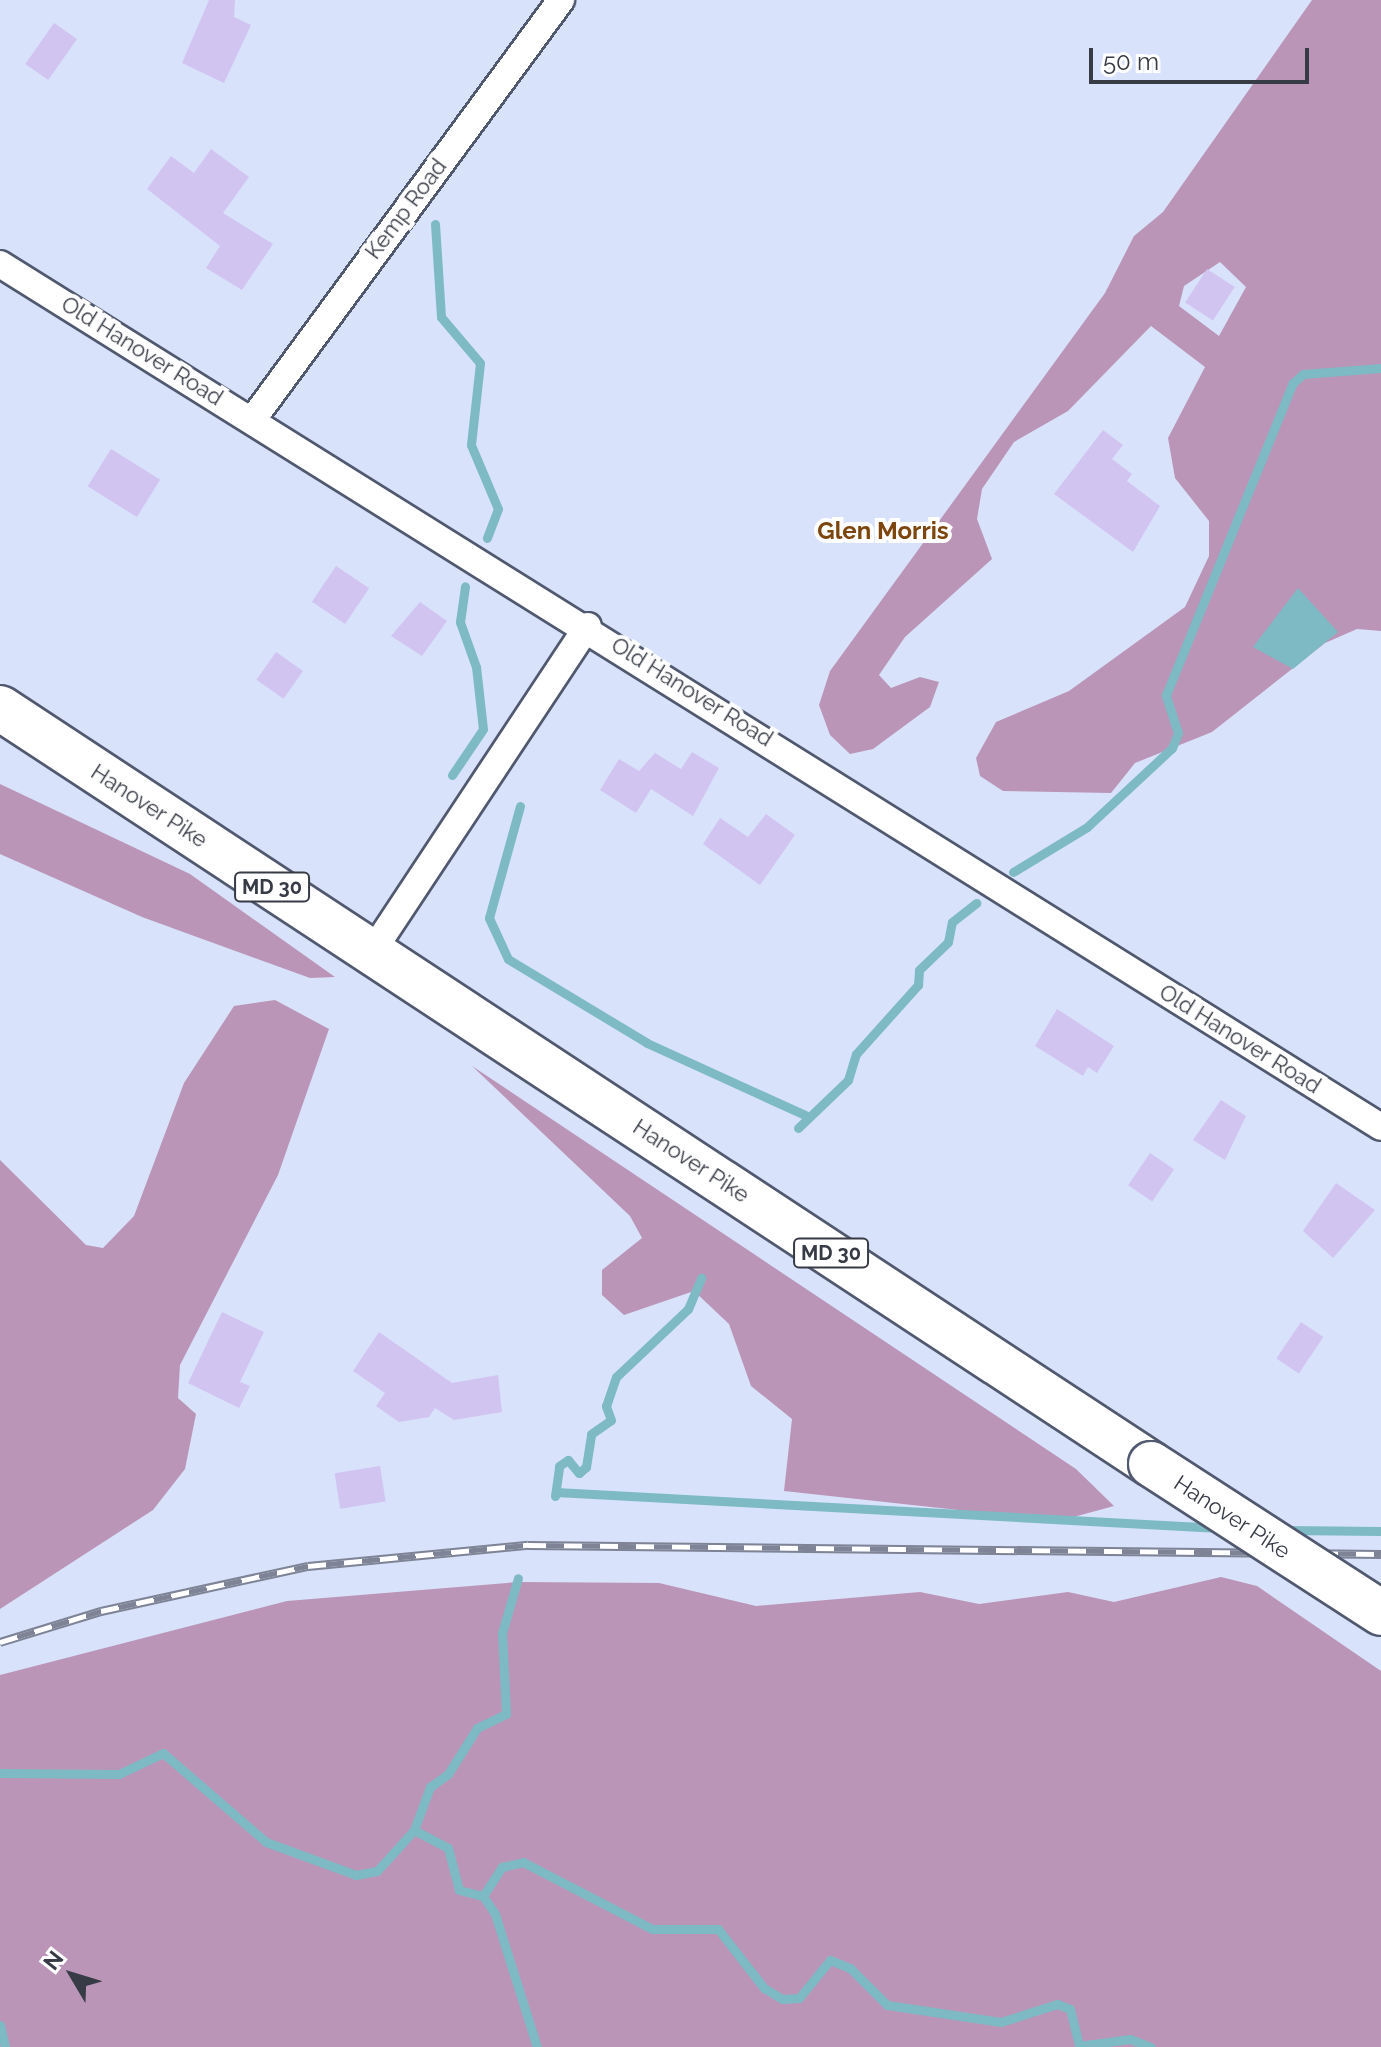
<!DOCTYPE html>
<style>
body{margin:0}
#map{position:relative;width:1381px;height:2047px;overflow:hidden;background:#d8e2fb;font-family:Raleway,sans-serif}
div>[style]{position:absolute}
.forest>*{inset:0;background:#ba95b7}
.water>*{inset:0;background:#7dbac4}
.stream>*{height:9px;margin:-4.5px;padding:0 4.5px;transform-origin:4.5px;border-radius:4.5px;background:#7dbac4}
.building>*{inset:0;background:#d2c4f1;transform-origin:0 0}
.roads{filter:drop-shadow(2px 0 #51596f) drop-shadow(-2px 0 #51596f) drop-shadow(0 2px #51596f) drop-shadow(0 -2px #51596f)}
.street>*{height:26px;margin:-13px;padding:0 13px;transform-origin:13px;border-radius:13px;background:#fff}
.highway>*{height:44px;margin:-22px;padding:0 22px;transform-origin:22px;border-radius:22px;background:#fff}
.rail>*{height:9px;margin-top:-4.5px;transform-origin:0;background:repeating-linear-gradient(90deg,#fff 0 18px,#7e8495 0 36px);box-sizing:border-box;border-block:2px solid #7e8495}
.bridges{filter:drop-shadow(2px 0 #51596f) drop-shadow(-2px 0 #51596f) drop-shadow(0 2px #51596f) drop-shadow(0 -2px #51596f)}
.highway-bridge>*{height:44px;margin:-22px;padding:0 22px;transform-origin:22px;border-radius:22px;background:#fff}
span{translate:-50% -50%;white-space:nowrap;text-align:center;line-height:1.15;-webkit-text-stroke:8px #fff;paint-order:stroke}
.shield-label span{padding:2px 6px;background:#fff;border:2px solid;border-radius:6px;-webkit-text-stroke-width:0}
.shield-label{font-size:20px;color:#373b45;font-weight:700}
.street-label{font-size:22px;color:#373b45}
.neighbourhood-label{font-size:24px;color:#7d450d;font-weight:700}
.north{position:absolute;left:32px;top:1935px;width:80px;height:80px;-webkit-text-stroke:6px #fff;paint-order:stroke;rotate:308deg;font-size:22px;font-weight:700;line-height:32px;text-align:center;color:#373b45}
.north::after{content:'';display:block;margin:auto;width:28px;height:36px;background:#373b45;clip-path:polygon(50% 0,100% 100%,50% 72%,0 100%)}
.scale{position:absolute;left:1089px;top:48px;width:220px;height:36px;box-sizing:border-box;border:4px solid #373b45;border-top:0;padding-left:10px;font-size:24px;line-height:28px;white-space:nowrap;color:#373b45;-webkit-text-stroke:6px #fff;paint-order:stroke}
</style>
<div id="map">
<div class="forest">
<div style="clip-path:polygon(evenodd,1312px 0,1381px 0,1381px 631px,1357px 629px,1325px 643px,1212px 732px,1135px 763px,1111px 793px,1003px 791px,980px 776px,976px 758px,996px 722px,1069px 691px,1185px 607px,1209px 556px,1209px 521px,1175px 478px,1168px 438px,1205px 367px,1151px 326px,1068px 411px,1014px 442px,982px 489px,977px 519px,992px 559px,905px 637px,879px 675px,891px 688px,920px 677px,939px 682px,930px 707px,873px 749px,850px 754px,830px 735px,819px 705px,830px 671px,1105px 293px,1134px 236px,1163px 212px,1312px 0,1220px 262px,1246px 287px,1219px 336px,1179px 306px,1184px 286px,1220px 262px)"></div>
<div style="clip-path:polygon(0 784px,190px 874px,335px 977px,310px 978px,142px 917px,0 854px)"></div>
<div style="clip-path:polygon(275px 1000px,329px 1029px,278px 1175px,180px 1365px,178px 1398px,196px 1414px,185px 1469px,153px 1510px,0 1609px,0 1160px,86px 1245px,103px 1248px,134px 1216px,184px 1083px,234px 1006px)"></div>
<div style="clip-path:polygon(472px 1066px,1076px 1469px,1114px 1506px,1059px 1521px,784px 1491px,792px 1419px,751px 1386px,729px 1324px,694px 1291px,624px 1315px,602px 1295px,602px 1270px,642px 1238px,630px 1216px)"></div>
<div style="clip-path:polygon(1221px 1577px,1257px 1586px,1381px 1671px,1381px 2047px,0 2047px,0 1675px,287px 1601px,518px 1582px,659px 1583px,756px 1606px,920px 1592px,979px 1604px,1068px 1592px,1114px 1602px)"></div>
</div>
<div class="water">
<div style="clip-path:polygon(1298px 588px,1338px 632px,1293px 669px,1253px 647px)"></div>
</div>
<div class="stream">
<div style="left:435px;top:224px;width:93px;rotate:86.3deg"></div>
<div style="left:441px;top:317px;width:60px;rotate:49.7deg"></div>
<div style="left:480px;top:363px;width:82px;rotate:96.3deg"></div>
<div style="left:471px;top:445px;width:69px;rotate:67.1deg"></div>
<div style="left:498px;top:509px;width:31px;rotate:111deg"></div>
<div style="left:452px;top:775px;width:55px;rotate:-56deg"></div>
<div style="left:483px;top:729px;width:62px;rotate:-96.4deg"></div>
<div style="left:476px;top:667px;width:48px;rotate:-109.6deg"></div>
<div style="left:460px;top:622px;width:36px;rotate:-82deg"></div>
<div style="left:520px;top:806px;width:116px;rotate:105.5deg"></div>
<div style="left:489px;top:918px;width:45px;rotate:65.1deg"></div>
<div style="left:508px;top:959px;width:162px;rotate:31.1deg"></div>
<div style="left:647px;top:1043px;width:174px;rotate:24.5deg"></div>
<div style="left:1013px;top:872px;width:87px;rotate:-31.3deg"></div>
<div style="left:1087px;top:827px;width:116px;rotate:-42.9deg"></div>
<div style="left:1172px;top:748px;width:16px;rotate:-68deg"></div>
<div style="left:1178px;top:733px;width:40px;rotate:-108deg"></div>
<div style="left:1166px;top:695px;width:337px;rotate:-67.9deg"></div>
<div style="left:1293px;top:383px;width:13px;rotate:-42deg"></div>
<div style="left:1303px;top:374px;width:78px;rotate:-4.4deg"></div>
<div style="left:798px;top:1128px;width:69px;rotate:-43.8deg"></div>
<div style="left:848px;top:1080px;width:27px;rotate:-73deg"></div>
<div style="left:856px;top:1054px;width:93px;rotate:-48.1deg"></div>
<div style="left:918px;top:985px;width:15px;rotate:-86deg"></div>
<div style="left:919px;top:970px;width:40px;rotate:-44deg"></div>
<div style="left:948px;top:942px;width:20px;rotate:-79deg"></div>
<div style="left:952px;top:922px;width:31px;rotate:-38deg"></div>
<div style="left:556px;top:1492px;width:664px;rotate:3.11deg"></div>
<div style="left:555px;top:1496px;width:30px;rotate:-82deg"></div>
<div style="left:559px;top:1466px;width:11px;rotate:-34deg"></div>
<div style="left:568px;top:1460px;width:17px;rotate:50deg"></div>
<div style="left:579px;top:1473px;width:9px;rotate:-41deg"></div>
<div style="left:586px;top:1467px;width:33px;rotate:-81deg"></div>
<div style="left:591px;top:1434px;width:24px;rotate:-35deg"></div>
<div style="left:611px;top:1420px;width:15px;rotate:-110deg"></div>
<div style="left:606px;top:1406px;width:31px;rotate:-71deg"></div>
<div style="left:616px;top:1377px;width:99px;rotate:-43.4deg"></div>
<div style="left:688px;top:1309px;width:34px;rotate:-67deg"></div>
<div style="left:1285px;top:1530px;width:96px;rotate:0.6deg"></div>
<div style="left:0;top:1773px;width:119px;rotate:0.5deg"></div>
<div style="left:119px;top:1774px;width:49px;rotate:-25.5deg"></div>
<div style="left:163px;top:1753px;width:136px;rotate:40.8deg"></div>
<div style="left:266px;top:1842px;width:96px;rotate:20.1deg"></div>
<div style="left:356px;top:1875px;width:21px;rotate:-11deg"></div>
<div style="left:377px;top:1871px;width:55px;rotate:-47.9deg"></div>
<div style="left:414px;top:1830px;width:46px;rotate:-69.6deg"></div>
<div style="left:430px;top:1787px;width:22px;rotate:-36deg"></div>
<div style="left:448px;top:1774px;width:54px;rotate:-57.8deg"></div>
<div style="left:477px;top:1728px;width:32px;rotate:-26deg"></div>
<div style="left:506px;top:1714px;width:81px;rotate:-92.8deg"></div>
<div style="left:502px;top:1633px;width:57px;rotate:-73.8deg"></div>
<div style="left:414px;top:1830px;width:38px;rotate:28deg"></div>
<div style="left:448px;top:1848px;width:43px;rotate:75.3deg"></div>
<div style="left:459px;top:1890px;width:25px;rotate:14deg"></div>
<div style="left:483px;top:1896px;width:35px;rotate:-57deg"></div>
<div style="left:502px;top:1867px;width:22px;rotate:-13deg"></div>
<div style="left:523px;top:1862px;width:145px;rotate:27.4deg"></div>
<div style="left:652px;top:1929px;width:66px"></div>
<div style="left:718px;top:1929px;width:75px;rotate:52.1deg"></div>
<div style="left:764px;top:1988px;width:21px;rotate:31deg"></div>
<div style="left:782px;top:1999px;width:17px;rotate:-3deg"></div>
<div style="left:799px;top:1998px;width:49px;rotate:-50.8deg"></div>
<div style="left:830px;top:1960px;width:22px;rotate:22deg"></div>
<div style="left:850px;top:1968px;width:52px;rotate:45deg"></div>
<div style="left:887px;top:2005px;width:115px;rotate:8.5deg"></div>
<div style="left:1001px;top:2022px;width:59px;rotate:-17.8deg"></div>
<div style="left:1057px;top:2004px;width:14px;rotate:21deg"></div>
<div style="left:1070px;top:2009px;width:38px;rotate:76deg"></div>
<div style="left:1079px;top:2046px;width:51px;rotate:-7.8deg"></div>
<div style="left:1130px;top:2039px;width:22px;rotate:21deg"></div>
<div style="left:483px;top:1896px;width:22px;rotate:56deg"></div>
<div style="left:495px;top:1914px;width:139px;rotate:72.5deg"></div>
<div style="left:0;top:2025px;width:23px;rotate:77deg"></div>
</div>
<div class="building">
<div style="clip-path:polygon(209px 0,235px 0,234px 17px,251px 25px,224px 83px,182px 63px)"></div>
<div style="left:54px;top:23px;width:28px;height:50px;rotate:35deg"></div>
<div style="clip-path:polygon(211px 149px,249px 177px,223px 213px,273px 244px,242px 290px,206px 268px,220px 246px,147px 189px,171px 156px,194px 173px)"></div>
<div style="left:1207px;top:269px;width:33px;height:40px;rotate:33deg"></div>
<div style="clip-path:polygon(1103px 430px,1123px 445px,1112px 459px,1132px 474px,1127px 481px,1160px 506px,1133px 552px,1054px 494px)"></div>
<div style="left:111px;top:449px;width:58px;height:44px;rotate:32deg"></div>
<div style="left:336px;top:566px;width:40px;height:43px;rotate:34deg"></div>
<div style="clip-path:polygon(420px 602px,447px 621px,422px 656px,391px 636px)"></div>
<div style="left:276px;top:652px;width:33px;height:34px;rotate:35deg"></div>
<div style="clip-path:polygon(692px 752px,719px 768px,693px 816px,651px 789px,636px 813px,600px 790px,619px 759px,639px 771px,655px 753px,681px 769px)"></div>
<div style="clip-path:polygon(766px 814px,795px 835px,760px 885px,703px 844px,720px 818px,748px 837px)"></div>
<div style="clip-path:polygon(1057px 1009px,1114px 1046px,1097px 1073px,1088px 1067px,1083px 1076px,1035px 1046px)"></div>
<div style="clip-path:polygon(1221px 1100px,1246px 1116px,1225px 1160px,1193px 1140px)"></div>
<div style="left:1150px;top:1153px;width:29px;height:39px;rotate:34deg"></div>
<div style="clip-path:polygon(1336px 1183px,1375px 1210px,1333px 1258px,1303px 1231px)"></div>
<div style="clip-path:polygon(222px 1312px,264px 1332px,240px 1382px,250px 1386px,239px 1408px,188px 1383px)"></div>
<div style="left:1301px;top:1322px;width:27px;height:44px;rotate:34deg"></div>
<div style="clip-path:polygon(379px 1332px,452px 1383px,498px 1375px,502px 1412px,454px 1420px,435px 1408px,429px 1417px,399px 1422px,376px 1406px,385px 1393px,353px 1371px)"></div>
<div style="left:380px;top:1466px;width:36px;height:46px;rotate:81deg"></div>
</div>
<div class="roads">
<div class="street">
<div style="left:0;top:264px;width:1628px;rotate:32deg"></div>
<div style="left:253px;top:419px;width:520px;rotate:-53.68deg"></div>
<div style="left:372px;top:952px;width:391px;rotate:-56.5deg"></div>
</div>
<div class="highway">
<div style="left:0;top:708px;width:1377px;rotate:33.3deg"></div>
</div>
</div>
<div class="rail">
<div style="left:0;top:1642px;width:106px;rotate:-17.1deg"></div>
<div style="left:101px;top:1611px;width:212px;rotate:-12.3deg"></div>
<div style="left:308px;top:1566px;width:221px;rotate:-5.5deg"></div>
<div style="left:528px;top:1545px;width:853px;rotate:0.6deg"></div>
</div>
<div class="bridges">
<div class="highway-bridge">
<div style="left:1151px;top:1464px;width:274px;rotate:32.9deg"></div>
</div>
</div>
<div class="shield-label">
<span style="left:272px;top:887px">MD 30</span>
<span style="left:831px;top:1253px">MD 30</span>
</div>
<div class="street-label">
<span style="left:406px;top:209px;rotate:-53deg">Kemp Road</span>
<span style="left:142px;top:351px;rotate:32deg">Old Hanover Road</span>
<span style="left:692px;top:692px;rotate:32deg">Old Hanover Road</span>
<span style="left:149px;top:806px;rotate:33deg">Hanover Pike</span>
<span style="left:1240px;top:1039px;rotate:32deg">Old Hanover Road</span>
<span style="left:691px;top:1161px;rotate:33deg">Hanover Pike</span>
<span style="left:1232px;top:1517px;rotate:33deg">Hanover Pike</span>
</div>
<div class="neighbourhood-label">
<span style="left:883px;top:531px">Glen Morris</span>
</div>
<div class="north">N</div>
<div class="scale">50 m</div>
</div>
